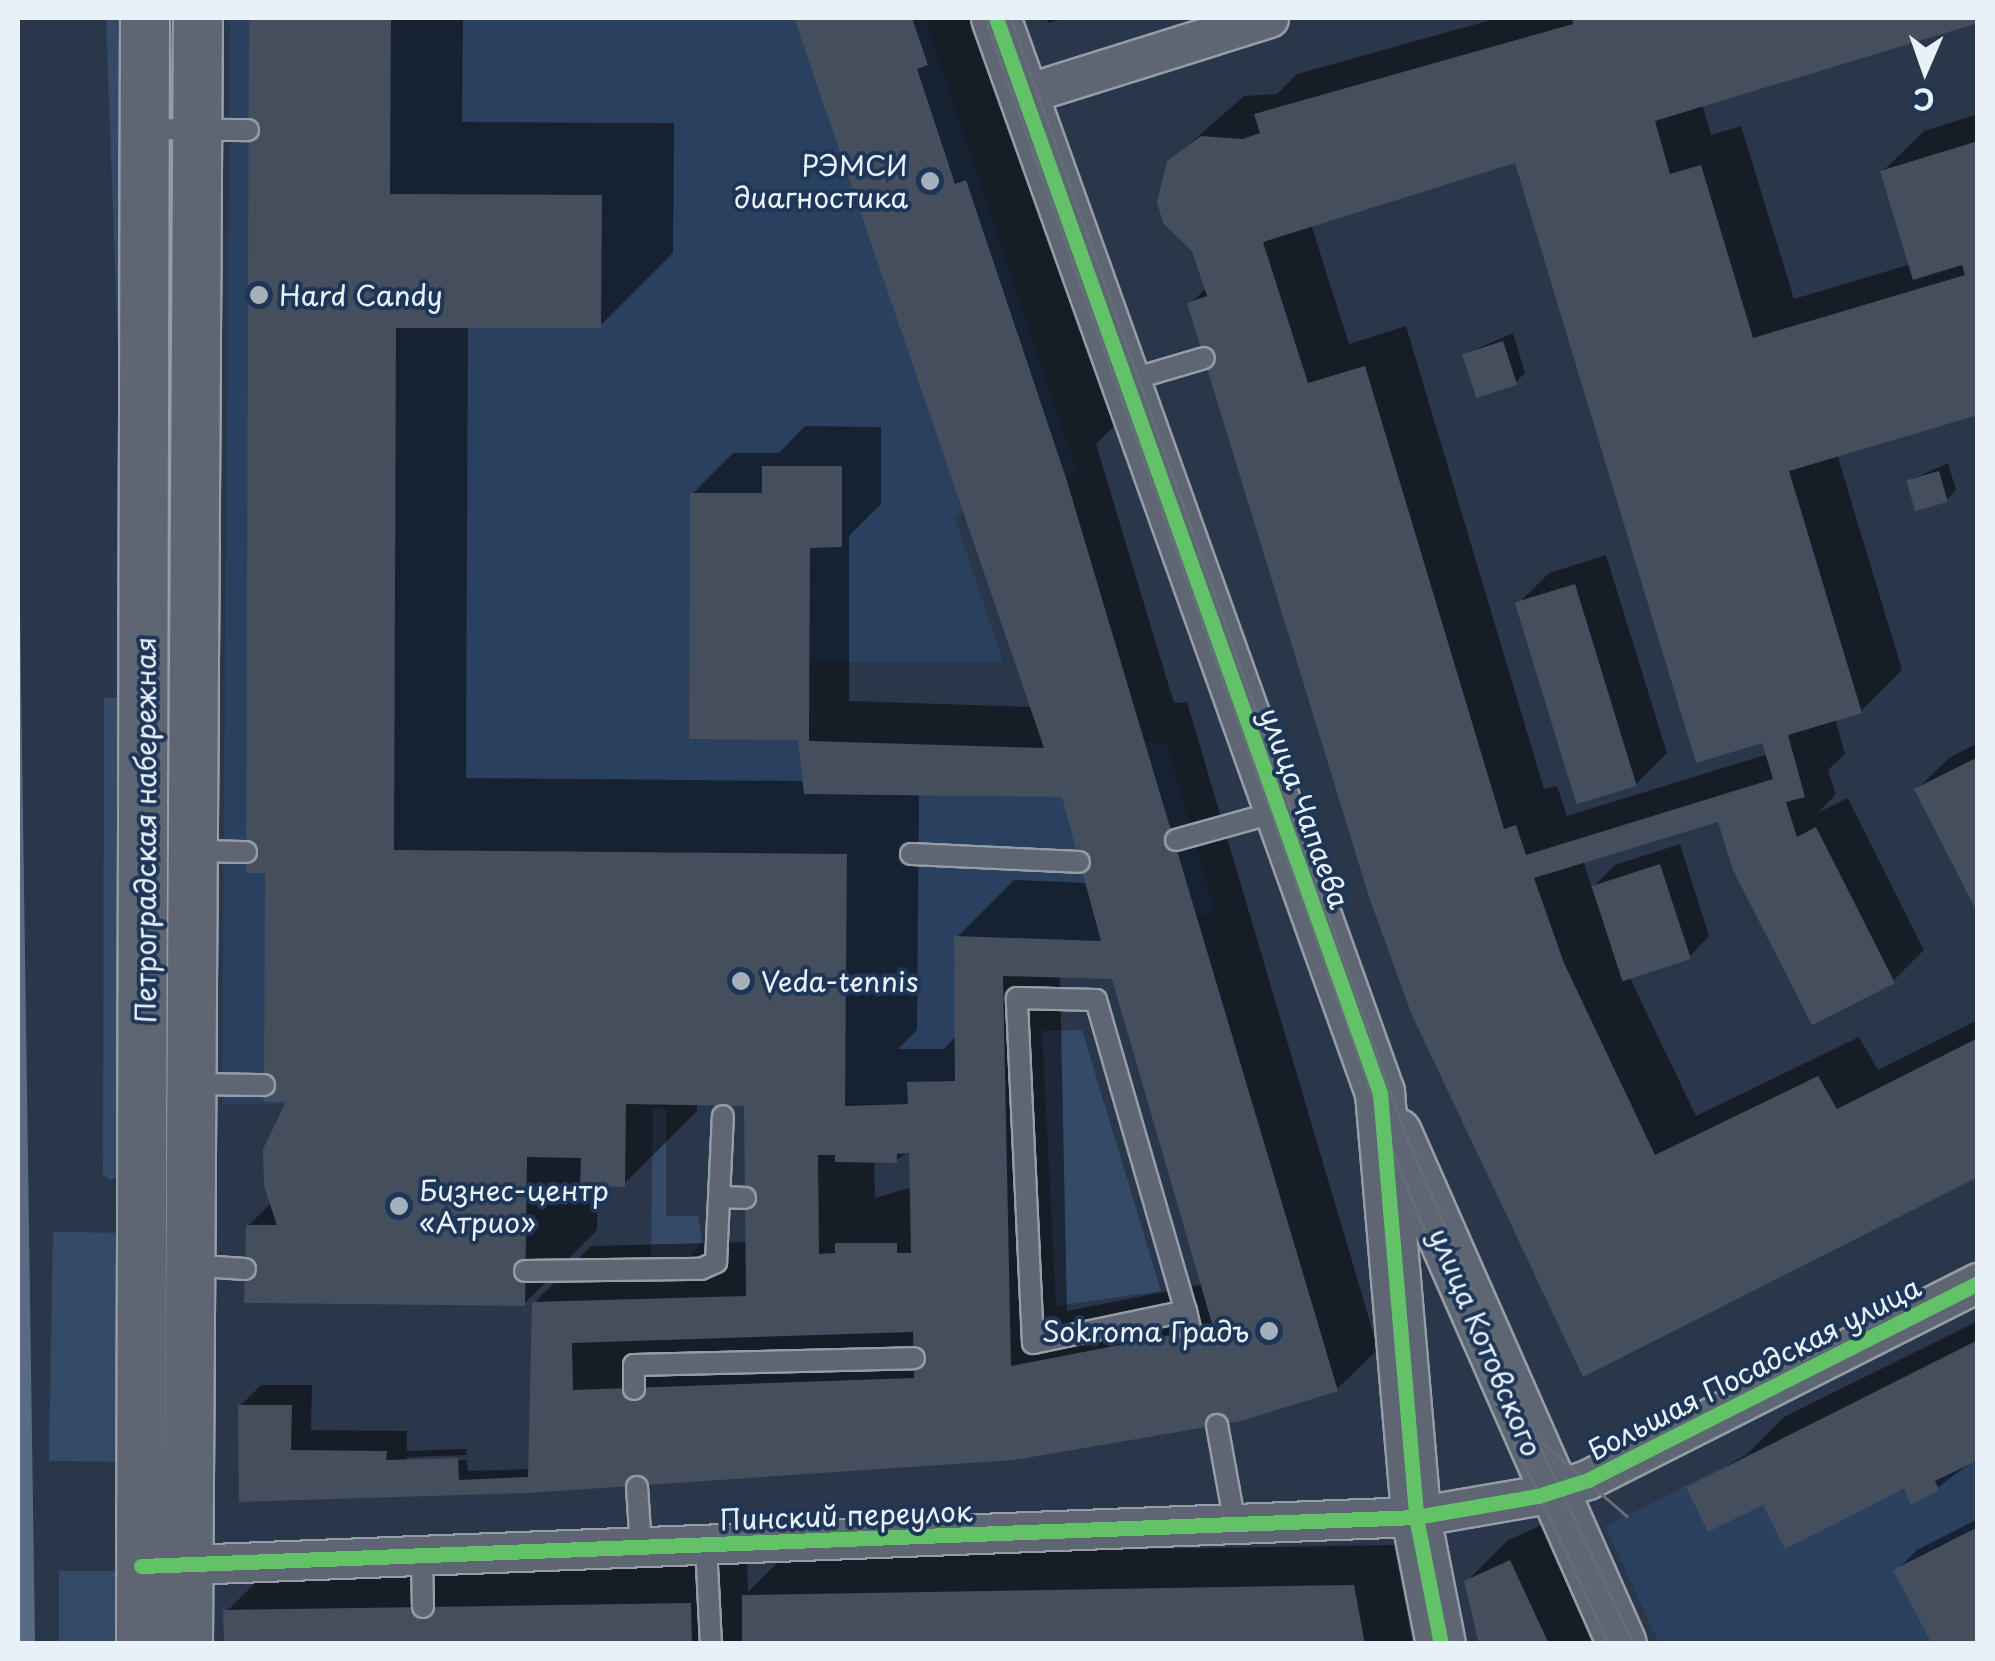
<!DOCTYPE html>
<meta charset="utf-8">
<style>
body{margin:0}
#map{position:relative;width:1995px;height:1661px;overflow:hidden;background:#2a374a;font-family:"Playpen Sans",sans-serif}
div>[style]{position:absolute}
.built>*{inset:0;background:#2a405f}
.green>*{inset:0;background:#354a67;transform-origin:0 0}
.water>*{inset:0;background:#586b83}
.shadow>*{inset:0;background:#0007}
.building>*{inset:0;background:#444e5c;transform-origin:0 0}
.roads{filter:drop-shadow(2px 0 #959da7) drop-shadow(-2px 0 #959da7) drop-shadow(0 2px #959da7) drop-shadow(0 -2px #959da7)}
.service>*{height:20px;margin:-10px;padding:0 10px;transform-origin:10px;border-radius:10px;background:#5d6672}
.minor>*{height:38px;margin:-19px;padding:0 19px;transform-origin:19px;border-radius:19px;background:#5d6672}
.tertiary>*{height:48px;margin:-24px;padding:0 24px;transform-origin:24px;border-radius:24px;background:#5d6672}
.tram>*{height:2.5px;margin:-1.25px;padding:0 1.25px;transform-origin:1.25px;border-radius:1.25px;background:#656d78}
.cycleway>*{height:15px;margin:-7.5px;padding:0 7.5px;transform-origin:7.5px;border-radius:7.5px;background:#61c268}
.dots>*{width:28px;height:28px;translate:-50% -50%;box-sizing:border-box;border:5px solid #1d3557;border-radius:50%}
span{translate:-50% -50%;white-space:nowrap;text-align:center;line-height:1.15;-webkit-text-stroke:8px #1d3557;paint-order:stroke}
.poi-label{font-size:28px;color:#e8f1f8}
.right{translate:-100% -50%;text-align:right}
.left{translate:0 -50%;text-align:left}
.street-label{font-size:28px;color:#e8f1f8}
.frame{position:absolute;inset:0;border:20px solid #e8f1f8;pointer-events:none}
.north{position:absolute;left:1875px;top:20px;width:100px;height:100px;-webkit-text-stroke:8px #1d3557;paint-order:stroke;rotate:182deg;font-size:28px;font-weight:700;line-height:40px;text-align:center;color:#e8f1f8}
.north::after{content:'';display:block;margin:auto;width:35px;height:45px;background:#e8f1f8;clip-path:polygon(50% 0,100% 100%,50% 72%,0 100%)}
</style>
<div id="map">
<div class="built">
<div style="clip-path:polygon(230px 18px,925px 18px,1077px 472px,954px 516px,1003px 662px,719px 662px,743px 739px,1044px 748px,1166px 742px,1215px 912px,1101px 941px,955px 936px,955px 1081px,908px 1082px,908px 1104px,222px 1104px)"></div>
<div style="clip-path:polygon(1977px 1340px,1977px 1643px,1659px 1643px,1605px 1526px)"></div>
</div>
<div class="green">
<div style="clip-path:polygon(106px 18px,120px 18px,131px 394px,120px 401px)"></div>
<div style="clip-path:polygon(123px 697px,121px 1174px,111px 1180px,103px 1175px,104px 698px)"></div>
<div style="clip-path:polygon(1082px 1030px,1161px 1291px,1056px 1306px,1042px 1031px)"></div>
<div style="clip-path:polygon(653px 1108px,666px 1109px,666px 1216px,698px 1216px,702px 1242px,690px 1257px,651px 1259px)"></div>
<div style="left:124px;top:1233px;width:229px;height:71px;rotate:91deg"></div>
<div style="left:59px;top:1571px;width:62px;height:72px"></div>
</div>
<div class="water">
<div style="clip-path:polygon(18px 609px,20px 610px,35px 1644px,18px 1643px)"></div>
</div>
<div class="shadow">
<div style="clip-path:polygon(evenodd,252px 18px,463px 18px,462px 122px,674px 123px,673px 253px,600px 326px,468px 325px,466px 778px,805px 781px,800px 738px,692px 494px,733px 453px,779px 453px,805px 426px,881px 427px,881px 504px,849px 536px,849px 701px,1033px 707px,796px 18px,974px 18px,1121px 419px,1096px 444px,1174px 703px,1187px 702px,1378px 1349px,1337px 1389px,1014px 1457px,241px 1499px,240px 1406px,261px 1385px,312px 1385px,311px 1430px,407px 1431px,407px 1451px,466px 1449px,467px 1455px,407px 1457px,407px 1462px,467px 1460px,468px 1471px,531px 1469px,534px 1303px,591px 1246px,748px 1242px,751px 1103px,697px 1102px,697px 1111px,624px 1184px,598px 1184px,597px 1230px,524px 1304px,248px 1226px,272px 1202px,290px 1100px,268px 871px,248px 871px,252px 18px,919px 793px,1064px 794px,1089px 883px,1014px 880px,957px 937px,957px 1035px,944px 1049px,898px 1049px,917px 1030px,919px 793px,252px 18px,1115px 972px,1204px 1284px,1067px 1311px,1060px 975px,1115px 972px,252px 18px,911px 1150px,912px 1187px,875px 1198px,874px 1160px,896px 1160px,911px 1150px)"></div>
<div style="clip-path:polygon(1046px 18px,1066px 18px,1048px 23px)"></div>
<div style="clip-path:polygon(evenodd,1498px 18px,1978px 18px,1702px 104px,1711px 135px,1741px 126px,1794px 299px,1911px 264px,1883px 171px,1924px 131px,1978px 114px,1978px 412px,1837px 454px,1902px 670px,1861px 711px,1835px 718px,1845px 754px,1828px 770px,1836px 794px,1819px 812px,1848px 798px,1924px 950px,1893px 981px,1720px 819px,1583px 860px,1592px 888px,1615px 865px,1680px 844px,1709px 936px,1689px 957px,1629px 976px,1696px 1116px,1859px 1037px,1878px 1070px,1978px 1020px,1978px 1174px,1584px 1374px,1190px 304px,1207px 287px,1169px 162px,1244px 96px,1277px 94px,1297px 74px,1498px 18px,1517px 160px,1768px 754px,1567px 816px,1557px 786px,1544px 789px,1406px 326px,1349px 344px,1311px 224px,1517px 160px)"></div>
<div style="clip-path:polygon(1513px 333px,1525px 373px,1515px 383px,1465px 354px)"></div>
<div style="clip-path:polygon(1948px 463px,1956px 490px,1947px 500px,1908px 481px)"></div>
<div style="clip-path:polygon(1606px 555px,1667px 753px,1636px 784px,1518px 604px,1549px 573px)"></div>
<div style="clip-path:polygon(1978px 743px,1978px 908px,1917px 789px,1949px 758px)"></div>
<div style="clip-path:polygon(1978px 1321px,1978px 1457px,1937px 1488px,1764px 1501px,1689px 1488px,1747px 1454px,1784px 1417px)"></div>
<div style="clip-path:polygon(1978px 1519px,1978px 1644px,1896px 1571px,1917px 1550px)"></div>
<div style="clip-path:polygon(1551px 1521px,1601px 1631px,1589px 1644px,1482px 1644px,1467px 1581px,1508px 1540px)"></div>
<div style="clip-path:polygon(1394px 1545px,1413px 1644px,226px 1644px,226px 1612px,283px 1555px,747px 1547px,748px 1592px,785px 1555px)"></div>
</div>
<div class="building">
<div style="clip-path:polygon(evenodd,249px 18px,391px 18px,390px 194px,602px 195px,601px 328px,396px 328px,394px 850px,847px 854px,845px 1106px,908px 1104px,907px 1082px,955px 1081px,954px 936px,1101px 941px,1062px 797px,804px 794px,798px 740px,689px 739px,690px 493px,762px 493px,762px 466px,842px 466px,842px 547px,810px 548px,809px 741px,1044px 748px,794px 18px,912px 18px,928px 65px,917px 69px,955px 184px,966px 180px,1066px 478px,1338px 1391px,1241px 1421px,1014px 1460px,528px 1493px,239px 1502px,238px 1405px,292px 1405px,291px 1450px,387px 1451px,386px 1460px,458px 1458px,459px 1480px,528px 1477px,532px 1302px,746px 1296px,744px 1106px,626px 1104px,625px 1187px,580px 1186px,581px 1158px,527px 1157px,525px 1306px,244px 1303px,246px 1225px,277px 1225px,264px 1186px,263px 1149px,286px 1102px,264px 1102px,265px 873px,246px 873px,249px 18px,1003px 976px,1112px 979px,1213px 1327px,1011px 1366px,1003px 976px,249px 18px,909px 1153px,911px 1253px,897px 1253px,897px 1243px,835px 1243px,835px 1253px,819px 1254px,818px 1155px,835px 1155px,835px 1162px,897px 1163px,897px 1154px,909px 1153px,249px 18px,913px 1332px,914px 1378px,573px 1390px,572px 1343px,913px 1332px)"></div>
<div style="clip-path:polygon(evenodd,1572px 18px,1978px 18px,1978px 23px,1655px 121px,1670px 174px,1701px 165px,1753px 338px,1965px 275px,1962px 265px,1913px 280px,1880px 171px,1978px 141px,1978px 415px,1789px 471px,1862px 713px,1788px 735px,1805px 797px,1786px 802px,1797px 837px,1816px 827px,1895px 983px,1812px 1025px,1733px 870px,1718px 822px,1534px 878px,1564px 963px,1655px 1155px,1818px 1076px,1837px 1109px,1978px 1038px,1978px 1177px,1583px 1377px,1411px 1013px,1369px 897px,1187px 303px,1207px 296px,1192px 251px,1163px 223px,1157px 202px,1167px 161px,1201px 136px,1243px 139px,1260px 133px,1254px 114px,1573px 24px,1572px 18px,1515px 163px,1696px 763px,1762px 743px,1773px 779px,1526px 855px,1516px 825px,1504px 829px,1365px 366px,1308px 383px,1263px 242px,1515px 163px)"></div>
<div style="left:1503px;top:341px;width:46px;height:43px;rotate:72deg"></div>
<div style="left:1939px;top:471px;width:32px;height:34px;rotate:74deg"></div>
<div style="left:1575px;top:584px;width:211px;height:63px;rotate:73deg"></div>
<div style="clip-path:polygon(1978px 757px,1978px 914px,1914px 789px)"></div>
<div style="left:1660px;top:864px;width:100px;height:72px;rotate:72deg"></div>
<div style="clip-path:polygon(1978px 1340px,1978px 1460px,1935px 1481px,1939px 1490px,1911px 1505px,1904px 1489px,1785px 1549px,1763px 1505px,1708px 1532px,1686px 1487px)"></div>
<div style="clip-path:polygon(1978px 1527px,1978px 1644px,1932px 1644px,1893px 1570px)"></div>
<div style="clip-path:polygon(1510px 1560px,1549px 1644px,1479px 1644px,1464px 1581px)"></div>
<div style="clip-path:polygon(1354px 1585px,1365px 1644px,742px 1644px,742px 1595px)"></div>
<div style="clip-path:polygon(691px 1603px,692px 1644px,224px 1644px,223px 1610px)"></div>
</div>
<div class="roads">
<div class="service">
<div style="left:149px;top:129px;width:99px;rotate:0.6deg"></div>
<div style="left:1126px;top:381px;width:81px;rotate:-16.4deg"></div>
<div style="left:1176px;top:840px;width:108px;rotate:-15.6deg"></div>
<div style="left:192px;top:851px;width:54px;rotate:1.1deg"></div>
<div style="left:911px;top:854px;width:168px;rotate:2.7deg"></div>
<div style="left:190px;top:1084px;width:74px;rotate:0.8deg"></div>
<div style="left:722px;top:1197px;width:23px;rotate:2deg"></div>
<div style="left:187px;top:1265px;width:58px;rotate:3.9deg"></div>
<div style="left:525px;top:1271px;width:176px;rotate:-0.7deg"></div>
<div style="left:701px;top:1269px;width:17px;rotate:-25deg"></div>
<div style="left:716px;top:1262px;width:146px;rotate:-87.3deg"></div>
<div style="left:1186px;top:1311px;width:156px;rotate:168.2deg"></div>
<div style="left:1033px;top:1343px;width:345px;rotate:-92.7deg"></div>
<div style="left:1017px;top:998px;width:79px;rotate:1.5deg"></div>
<div style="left:1096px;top:1000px;width:324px;rotate:73.9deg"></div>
<div style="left:1186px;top:1311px;width:22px;rotate:77deg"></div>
<div style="left:634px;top:1389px;width:24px;rotate:-90deg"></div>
<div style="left:634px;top:1365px;width:280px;rotate:-1.4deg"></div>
<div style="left:1217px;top:1425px;width:101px;rotate:79.7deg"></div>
<div style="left:637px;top:1487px;width:61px;rotate:86.2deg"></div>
<div style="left:706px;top:1546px;width:98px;rotate:87.1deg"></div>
<div style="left:422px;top:1557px;width:50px;rotate:88.9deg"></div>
</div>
<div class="minor">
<div style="left:1024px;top:95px;width:257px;rotate:-17.4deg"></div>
<div style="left:162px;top:1566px;width:1255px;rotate:-2.24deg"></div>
<div style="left:1416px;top:1517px;width:124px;rotate:-9.8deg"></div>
<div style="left:1538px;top:1496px;width:52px;rotate:-17.7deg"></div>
<div style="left:1588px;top:1480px;width:437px;rotate:-26.8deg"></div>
</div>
<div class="tertiary">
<div style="left:996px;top:18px;width:1142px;rotate:70.34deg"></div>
<div style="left:1380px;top:1093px;width:426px;rotate:85.1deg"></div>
<div style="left:1416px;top:1517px;width:129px;rotate:78.9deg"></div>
<div style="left:1397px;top:1133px;width:558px;rotate:66.24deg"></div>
<div style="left:141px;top:1644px;width:1626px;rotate:-89.86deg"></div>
<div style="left:188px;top:1644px;width:1626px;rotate:-89.65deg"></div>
</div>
</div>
<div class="tram">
<div style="left:985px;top:18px;width:1173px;rotate:70.22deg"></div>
<div style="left:1382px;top:1122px;width:234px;rotate:68.7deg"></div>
<div style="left:1467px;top:1340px;width:336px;rotate:65deg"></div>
<div style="left:1011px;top:18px;width:1188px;rotate:70.53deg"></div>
<div style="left:1407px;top:1138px;width:310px;rotate:66.8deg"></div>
<div style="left:1529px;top:1423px;width:245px;rotate:64.6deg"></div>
<div style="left:1543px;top:1443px;width:111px;rotate:41deg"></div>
</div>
<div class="cycleway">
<div style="left:996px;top:18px;width:1142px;rotate:70.34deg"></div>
<div style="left:1380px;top:1093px;width:426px;rotate:85.1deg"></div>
<div style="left:1416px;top:1517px;width:129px;rotate:78.9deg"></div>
<div style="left:141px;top:1566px;width:1276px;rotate:-2.2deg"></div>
<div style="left:1416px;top:1517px;width:124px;rotate:-9.8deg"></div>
<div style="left:1538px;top:1496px;width:52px;rotate:-17.7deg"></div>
<div style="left:1588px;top:1480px;width:437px;rotate:-26.8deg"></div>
</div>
<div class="dots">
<div style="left:930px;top:181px;background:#a6b0bb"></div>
<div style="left:259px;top:295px;background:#a6b0bb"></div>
<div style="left:741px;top:981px;background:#a6b0bb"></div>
<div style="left:399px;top:1206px;background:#a6b0bb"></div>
<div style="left:1269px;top:1331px;background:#a6b0bb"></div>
</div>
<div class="poi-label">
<span class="right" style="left:908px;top:181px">РЭМСИ<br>диагностика</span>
<span class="left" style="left:279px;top:295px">Hard Candy</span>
<span class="left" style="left:761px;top:981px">Veda-tennis</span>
<span class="left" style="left:419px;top:1206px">Бизнес-центр<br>«Атрио»</span>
<span class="right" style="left:1249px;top:1331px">Sokroma Градъ</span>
</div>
<div class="street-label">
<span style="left:1305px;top:808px;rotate:70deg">улица Чапаева</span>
<span style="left:145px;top:830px;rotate:-90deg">Петроградская набережная</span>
<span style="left:1486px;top:1342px;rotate:67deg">улица Котовского</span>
<span style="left:1754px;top:1368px;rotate:-27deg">Большая Посадская улица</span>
<span style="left:846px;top:1515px;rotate:-2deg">Пинский переулок</span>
</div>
<div class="frame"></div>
<div class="north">С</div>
</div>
